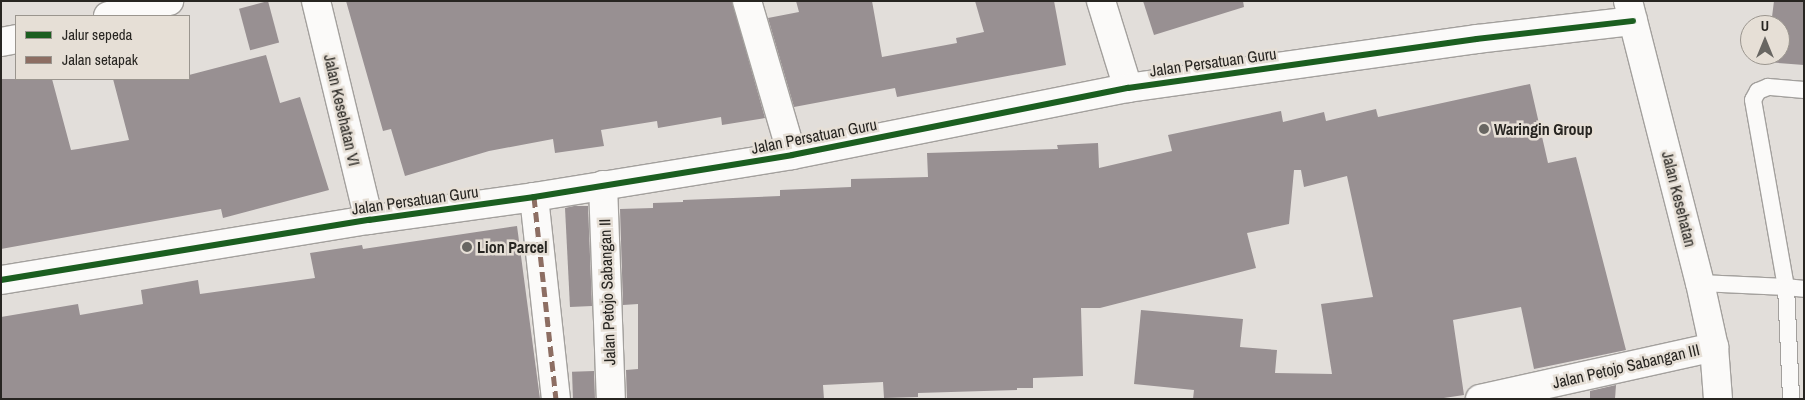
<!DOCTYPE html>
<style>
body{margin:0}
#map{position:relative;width:1805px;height:400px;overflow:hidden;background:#e2deda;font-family:"Archivo Narrow",sans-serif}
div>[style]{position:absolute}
.building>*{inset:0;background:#989092;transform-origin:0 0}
.roads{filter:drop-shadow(1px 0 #a3a09d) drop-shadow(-1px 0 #a3a09d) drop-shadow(0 1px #a3a09d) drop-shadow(0 -1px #a3a09d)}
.lane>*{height:16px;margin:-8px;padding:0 8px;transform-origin:8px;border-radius:8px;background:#fbfaf9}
.street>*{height:28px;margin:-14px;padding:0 14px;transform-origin:14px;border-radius:14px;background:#fbfaf9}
.secondary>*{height:28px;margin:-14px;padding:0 14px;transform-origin:14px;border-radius:14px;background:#fbfaf9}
.quiet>*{height:5px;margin-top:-2.5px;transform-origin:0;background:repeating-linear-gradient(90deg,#8d6e63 0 10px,transparent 0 15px)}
.cycleway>*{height:6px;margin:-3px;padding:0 3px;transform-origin:3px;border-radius:3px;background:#1b5e20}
.dots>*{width:14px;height:14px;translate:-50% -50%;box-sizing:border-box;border:2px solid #e6dfd6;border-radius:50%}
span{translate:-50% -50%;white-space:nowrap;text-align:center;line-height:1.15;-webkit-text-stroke:5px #e6dfd6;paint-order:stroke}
.street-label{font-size:16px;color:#272521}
.poi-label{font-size:16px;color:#272521;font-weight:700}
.left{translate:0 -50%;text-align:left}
.frame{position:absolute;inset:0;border:2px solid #272521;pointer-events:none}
.legend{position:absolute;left:15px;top:15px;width:175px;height:65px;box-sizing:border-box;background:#e6dfd6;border:1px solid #9a958e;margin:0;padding:6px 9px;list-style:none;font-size:15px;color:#272521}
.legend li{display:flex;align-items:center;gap:10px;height:25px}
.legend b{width:25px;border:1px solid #9a958e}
.north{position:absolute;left:1740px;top:15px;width:50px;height:50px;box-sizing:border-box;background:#e6dfd6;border:1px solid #9a958e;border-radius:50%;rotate:0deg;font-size:14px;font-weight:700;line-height:20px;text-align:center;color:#272521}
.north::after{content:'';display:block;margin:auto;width:18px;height:22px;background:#686662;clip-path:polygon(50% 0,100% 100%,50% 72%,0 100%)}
</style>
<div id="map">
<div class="building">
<div style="left:268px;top:1px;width:43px;height:30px;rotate:75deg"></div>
<div style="clip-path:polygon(346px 1px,732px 1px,765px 118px,722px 125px,721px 117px,658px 128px,657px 121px,601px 130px,604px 146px,555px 153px,553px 139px,489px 151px,405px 176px,391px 129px,383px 131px)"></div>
<div style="clip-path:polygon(796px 1px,872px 1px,882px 57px,957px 43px,956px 38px,984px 32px,975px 1px,1054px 1px,1066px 65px,897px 97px,895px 88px,794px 107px,768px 18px,799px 12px)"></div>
<div style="clip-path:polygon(1143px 1px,1243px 1px,1244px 7px,1154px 35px)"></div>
<div style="clip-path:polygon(1774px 1px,1804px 1px,1804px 65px,1767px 62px,1768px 55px,1780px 55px,1780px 25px,1771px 25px)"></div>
<div style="clip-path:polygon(266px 55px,280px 103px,300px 97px,329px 190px,223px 218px,221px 209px,1px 249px,1px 79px,52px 79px,71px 150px,78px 149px,129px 140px,113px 79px,189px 79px,189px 75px)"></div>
<div style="clip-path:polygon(1530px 84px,1548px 163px,1576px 157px,1626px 350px,1534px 369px,1521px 307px,1453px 320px,1464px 395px,1437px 399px,1193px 399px,1194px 390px,1134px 384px,1141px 310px,1243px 319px,1240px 347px,1277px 350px,1275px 373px,1332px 374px,1321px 304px,1373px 297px,1347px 176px,1304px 187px,1301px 170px,1294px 170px,1289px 224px,1247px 233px,1256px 268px,1100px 308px,1081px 308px,1083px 376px,1033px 378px,1033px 388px,1017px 388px,1017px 390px,918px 393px,918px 397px,884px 398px,883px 382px,823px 385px,824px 399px,627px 399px,626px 370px,638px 369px,638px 304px,623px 305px,620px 209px,653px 208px,653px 203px,683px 202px,683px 200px,780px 196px,780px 190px,851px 187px,851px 179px,928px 177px,927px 153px,1058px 149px,1057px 145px,1098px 143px,1099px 168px,1172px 151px,1168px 135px,1281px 111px,1283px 122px,1324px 112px,1326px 121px,1376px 109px,1378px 117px)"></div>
<div style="clip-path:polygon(574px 206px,588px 206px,592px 306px,570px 307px,565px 208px)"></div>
<div style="clip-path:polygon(517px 226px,540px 399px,1px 399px,1px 317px,78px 304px,80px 315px,143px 304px,141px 290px,198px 280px,200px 294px,315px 278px,310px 253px,362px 245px,363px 249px)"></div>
<div style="left:594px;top:371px;width:28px;height:22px;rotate:88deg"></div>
<div style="clip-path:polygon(1616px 385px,1615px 399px,1590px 399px,1590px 391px)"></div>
</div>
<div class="roads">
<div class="lane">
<div style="left:1804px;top:90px;width:36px;rotate:-175deg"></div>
<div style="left:1768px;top:87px;width:11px;rotate:158deg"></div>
<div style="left:1758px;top:91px;width:10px;rotate:119deg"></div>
<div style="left:1753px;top:100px;width:190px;rotate:80deg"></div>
<div style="left:1786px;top:287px;width:18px;rotate:6deg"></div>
<div style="left:1700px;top:283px;width:86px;rotate:2.7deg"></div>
<div style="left:1786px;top:287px;width:112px;rotate:87.4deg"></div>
</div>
<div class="street">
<div style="left:316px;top:1px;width:225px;rotate:76.4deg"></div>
<div style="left:747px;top:1px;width:160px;rotate:73.7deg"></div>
<div style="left:1101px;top:1px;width:91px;rotate:72.8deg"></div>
<div style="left:108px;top:16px;width:63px;rotate:-13.8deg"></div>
<div style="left:1px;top:42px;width:15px;rotate:-11deg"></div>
<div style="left:603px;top:185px;width:214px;rotate:87.9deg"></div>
<div style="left:534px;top:197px;width:203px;rotate:83.8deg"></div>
<div style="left:1px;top:280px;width:373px;rotate:-9.3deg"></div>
<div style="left:369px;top:220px;width:167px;rotate:-7.9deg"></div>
<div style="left:534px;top:197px;width:261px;rotate:-9.2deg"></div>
<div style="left:792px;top:155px;width:343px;rotate:-11.3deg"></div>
<div style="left:1128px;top:88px;width:352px;rotate:-8deg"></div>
<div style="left:1477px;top:39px;width:157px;rotate:-6.6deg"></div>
<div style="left:1480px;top:399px;width:240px;rotate:-12.5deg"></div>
</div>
<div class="secondary">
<div style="left:1628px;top:1px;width:291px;rotate:75.7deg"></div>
<div style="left:1700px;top:283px;width:66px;rotate:77.7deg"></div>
<div style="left:1714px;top:347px;width:52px;rotate:85.6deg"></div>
</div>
</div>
<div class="quiet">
<div style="left:534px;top:197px;width:203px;rotate:83.8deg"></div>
</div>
<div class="cycleway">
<div style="left:1px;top:280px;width:373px;rotate:-9.3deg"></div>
<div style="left:369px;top:220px;width:167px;rotate:-7.9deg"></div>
<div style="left:534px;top:197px;width:261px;rotate:-9.2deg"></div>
<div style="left:792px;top:155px;width:343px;rotate:-11.3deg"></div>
<div style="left:1128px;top:88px;width:352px;rotate:-8deg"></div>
<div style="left:1477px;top:39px;width:157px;rotate:-6.6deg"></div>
</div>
<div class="dots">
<div style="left:1484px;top:129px;background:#686662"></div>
<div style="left:467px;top:247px;background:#686662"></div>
</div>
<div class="street-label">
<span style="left:1213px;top:62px;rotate:-8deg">Jalan Persatuan Guru</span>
<span style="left:342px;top:110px;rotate:77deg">Jalan Kesehatan VI</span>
<span style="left:814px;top:136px;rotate:-11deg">Jalan Persatuan Guru</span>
<span style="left:1679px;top:199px;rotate:76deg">Jalan Kesehatan</span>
<span style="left:415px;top:200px;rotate:-8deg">Jalan Persatuan Guru</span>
<span style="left:607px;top:292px;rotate:-92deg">Jalan Petojo Sabangan II</span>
<span style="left:1626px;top:366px;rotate:-13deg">Jalan Petojo Sabangan III</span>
</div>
<div class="poi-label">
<span class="left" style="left:1494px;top:129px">Waringin Group</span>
<span class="left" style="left:477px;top:247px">Lion Parcel</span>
</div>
<div class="frame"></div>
<ul class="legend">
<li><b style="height:6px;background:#1b5e20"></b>Jalur sepeda</li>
<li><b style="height:6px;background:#8d6e63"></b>Jalan setapak</li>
</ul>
<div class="north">U</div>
</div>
